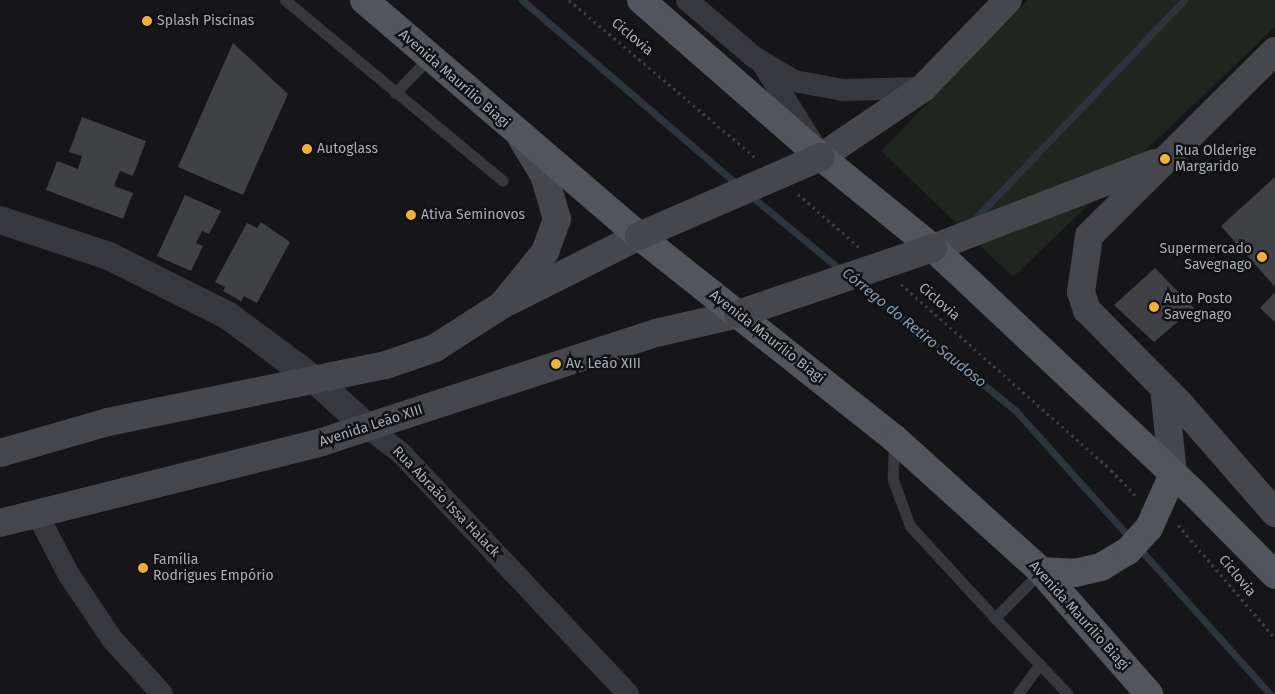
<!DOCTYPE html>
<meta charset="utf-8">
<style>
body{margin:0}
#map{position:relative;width:1275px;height:694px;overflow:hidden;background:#161618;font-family:"Fira Sans",sans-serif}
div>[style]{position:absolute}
.green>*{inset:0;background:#1e261f}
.stream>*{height:7px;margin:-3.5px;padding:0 3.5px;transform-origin:3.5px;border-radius:3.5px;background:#2c353c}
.building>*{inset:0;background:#404145}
.path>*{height:3px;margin-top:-1.5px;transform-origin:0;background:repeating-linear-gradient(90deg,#3d3f44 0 2.5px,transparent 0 6.5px)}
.service>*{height:11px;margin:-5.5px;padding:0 5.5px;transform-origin:5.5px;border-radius:5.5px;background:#37383d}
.minor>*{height:22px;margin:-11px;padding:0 11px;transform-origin:11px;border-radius:11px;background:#37383d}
.tertiary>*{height:28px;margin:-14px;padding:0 14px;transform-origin:14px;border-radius:14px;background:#37383d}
.secondary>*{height:28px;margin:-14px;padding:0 14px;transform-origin:14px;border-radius:14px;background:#45474d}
.primary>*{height:28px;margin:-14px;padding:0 14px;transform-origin:14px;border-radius:14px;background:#53555c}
.secondary-bridge>*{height:28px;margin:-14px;padding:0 14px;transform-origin:14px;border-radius:14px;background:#45474d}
.dots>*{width:14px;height:14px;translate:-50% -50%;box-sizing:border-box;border:2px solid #111113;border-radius:50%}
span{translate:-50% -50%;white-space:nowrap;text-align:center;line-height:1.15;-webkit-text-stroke:5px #111113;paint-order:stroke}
.poi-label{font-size:14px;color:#a8adb8}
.left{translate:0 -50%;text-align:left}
.right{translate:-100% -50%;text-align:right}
.street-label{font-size:14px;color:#a8adb8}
.water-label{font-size:15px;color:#7f9bb3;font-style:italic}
</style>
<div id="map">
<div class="green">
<div style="clip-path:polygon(1028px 0,1275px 0,1275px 27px,1013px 277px,881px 151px)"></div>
</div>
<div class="stream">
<div style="left:522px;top:0;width:284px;rotate:40.6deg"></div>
<div style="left:750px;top:195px;width:119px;rotate:39.6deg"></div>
<div style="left:970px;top:224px;width:310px;rotate:-46.3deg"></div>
<div style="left:855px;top:281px;width:207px;rotate:38.9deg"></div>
<div style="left:1016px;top:411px;width:172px;rotate:48.1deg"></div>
<div style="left:1138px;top:547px;width:198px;rotate:48.1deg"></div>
</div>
<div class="building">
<div style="clip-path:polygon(233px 43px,288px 94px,243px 195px,178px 167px)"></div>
<div style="clip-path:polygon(82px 117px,146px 141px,133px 176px,120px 171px,114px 186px,133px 193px,123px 219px,46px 190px,57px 161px,78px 169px,82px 156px,69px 152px)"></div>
<div style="clip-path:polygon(1275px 177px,1275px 287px,1221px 226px)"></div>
<div style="clip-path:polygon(185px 195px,221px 211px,209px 234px,202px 231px,196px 243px,203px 246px,191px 271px,157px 256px)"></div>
<div style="clip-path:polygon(261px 222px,290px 242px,257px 303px,244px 296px,241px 301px,223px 291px,225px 287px,215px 282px,247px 223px,257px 228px)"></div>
<div style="clip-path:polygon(1155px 268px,1194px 308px,1154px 342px,1114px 305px)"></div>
<div style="clip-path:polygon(1275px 292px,1275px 322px,1260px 308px)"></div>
</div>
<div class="path">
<div style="left:569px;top:0;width:246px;rotate:40.2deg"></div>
<div style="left:798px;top:194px;width:81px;rotate:41deg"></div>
<div style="left:901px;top:284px;width:281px;rotate:41.5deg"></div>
<div style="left:1111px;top:470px;width:36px;rotate:46deg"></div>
<div style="left:1178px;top:525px;width:149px;rotate:49.4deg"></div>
</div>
<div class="service">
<div style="left:285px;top:0;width:283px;rotate:39.7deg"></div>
<div style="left:395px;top:93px;width:49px;rotate:-45.8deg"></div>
<div style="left:894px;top:442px;width:38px;rotate:92deg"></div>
<div style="left:893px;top:480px;width:49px;rotate:69.7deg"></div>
<div style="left:910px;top:526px;width:125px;rotate:47.3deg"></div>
<div style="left:1041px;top:571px;width:66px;rotate:134.4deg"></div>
<div style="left:995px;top:618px;width:105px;rotate:46.2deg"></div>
<div style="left:1018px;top:694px;width:37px;rotate:-54deg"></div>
</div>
<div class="minor">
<div style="left:687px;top:0;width:88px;rotate:40.4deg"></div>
<div style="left:754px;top:57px;width:47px;rotate:31deg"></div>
<div style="left:794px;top:81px;width:50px;rotate:10.4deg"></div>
<div style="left:843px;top:90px;width:80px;rotate:-1.4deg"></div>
<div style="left:764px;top:66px;width:90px;rotate:57.7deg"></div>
<div style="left:368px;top:428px;width:41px;rotate:37.1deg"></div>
<div style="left:401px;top:453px;width:331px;rotate:46.7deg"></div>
<div style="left:36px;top:512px;width:71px;rotate:62.4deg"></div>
<div style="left:69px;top:575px;width:77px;rotate:56.1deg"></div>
<div style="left:112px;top:639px;width:74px;rotate:47.7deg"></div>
</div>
<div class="tertiary">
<div style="left:0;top:220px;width:115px;rotate:18.3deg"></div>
<div style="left:109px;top:256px;width:132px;rotate:26.6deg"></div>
<div style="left:227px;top:315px;width:109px;rotate:36.5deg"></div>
<div style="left:315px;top:380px;width:72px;rotate:42.2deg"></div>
</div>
<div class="secondary">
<div style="left:1275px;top:51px;width:262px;rotate:135.2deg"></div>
<div style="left:1089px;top:236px;width:57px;rotate:98.1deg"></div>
<div style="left:1081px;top:292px;width:19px;rotate:72deg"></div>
<div style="left:1087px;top:310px;width:132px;rotate:45.3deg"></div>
<div style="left:1180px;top:404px;width:145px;rotate:48.9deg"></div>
<div style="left:821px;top:157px;width:123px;rotate:-34.1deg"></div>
<div style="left:923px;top:88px;width:122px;rotate:-46deg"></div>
<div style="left:933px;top:248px;width:237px;rotate:-21deg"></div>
<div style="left:510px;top:301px;width:144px;rotate:-26.7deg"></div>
<div style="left:1164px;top:388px;width:86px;rotate:84deg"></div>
<div style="left:0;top:453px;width:112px;rotate:-16deg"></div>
<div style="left:108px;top:422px;width:284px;rotate:-11.6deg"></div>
<div style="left:386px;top:365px;width:52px;rotate:-19.1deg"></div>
<div style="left:435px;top:348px;width:80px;rotate:-32.7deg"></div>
<div style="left:502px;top:305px;width:68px;rotate:-50.9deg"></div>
<div style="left:545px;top:252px;width:35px;rotate:-70deg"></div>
<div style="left:557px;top:219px;width:46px;rotate:-106.5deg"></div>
<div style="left:544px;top:175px;width:42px;rotate:-121.4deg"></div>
<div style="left:0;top:523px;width:332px;rotate:-14.1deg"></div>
<div style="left:322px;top:442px;width:351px;rotate:-18.1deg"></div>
<div style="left:656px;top:333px;width:84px;rotate:-13deg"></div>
</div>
<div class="primary">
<div style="left:364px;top:0;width:362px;rotate:40.6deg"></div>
<div style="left:639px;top:236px;width:325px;rotate:38.4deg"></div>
<div style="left:894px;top:438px;width:198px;rotate:42.1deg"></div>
<div style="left:1041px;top:571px;width:164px;rotate:48.7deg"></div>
<div style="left:641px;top:0;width:239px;rotate:41.1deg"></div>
<div style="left:821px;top:157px;width:144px;rotate:39.1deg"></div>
<div style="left:933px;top:248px;width:355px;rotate:43.2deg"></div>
<div style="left:1192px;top:491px;width:118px;rotate:45.3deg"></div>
<div style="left:1041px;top:571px;width:34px;rotate:3deg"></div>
<div style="left:1075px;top:573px;width:27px;rotate:-13deg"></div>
<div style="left:1101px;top:567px;width:31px;rotate:-31deg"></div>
<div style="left:1128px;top:551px;width:31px;rotate:-48deg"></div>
<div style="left:1149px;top:528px;width:59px;rotate:-66deg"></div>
</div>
<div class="secondary-bridge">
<div style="left:639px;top:236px;width:198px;rotate:-23.5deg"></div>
<div style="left:738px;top:314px;width:206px;rotate:-18.7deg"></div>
</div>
<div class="dots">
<div style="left:147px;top:21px;background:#f2b134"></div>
<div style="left:307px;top:149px;background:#f2b134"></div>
<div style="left:1165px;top:159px;background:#f2b134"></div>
<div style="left:411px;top:215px;background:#f2b134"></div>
<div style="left:1262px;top:257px;background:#f2b134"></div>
<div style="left:1154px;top:307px;background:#f2b134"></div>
<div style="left:556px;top:364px;background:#f2b134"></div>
<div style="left:143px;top:568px;background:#f2b134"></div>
</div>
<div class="poi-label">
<span class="left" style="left:157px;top:21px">Splash Piscinas</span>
<span class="left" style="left:317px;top:149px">Autoglass</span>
<span class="left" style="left:1175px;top:159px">Rua Olderige<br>Margarido</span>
<span class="left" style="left:421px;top:215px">Ativa Seminovos</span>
<span class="right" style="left:1252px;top:257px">Supermercado<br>Savegnago</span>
<span class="left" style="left:1164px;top:307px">Auto Posto<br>Savegnago</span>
<span class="left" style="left:566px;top:364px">Av. Leão XIII</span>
<span class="left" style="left:153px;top:568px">Família<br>Rodrigues Empório</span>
</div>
<div class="street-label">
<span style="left:632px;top:37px;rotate:40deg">Ciclovia</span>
<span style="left:454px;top:79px;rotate:41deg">Avenida Maurílio Biagi</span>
<span style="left:939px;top:302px;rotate:41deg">Ciclovia</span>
<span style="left:767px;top:337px;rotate:38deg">Avenida Maurílio Biagi</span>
<span style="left:371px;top:426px;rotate:-18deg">Avenida Leão XIII</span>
<span style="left:446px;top:502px;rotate:46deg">Rua Abraão Issa Halack</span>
<span style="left:1237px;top:576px;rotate:50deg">Ciclovia</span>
<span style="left:1079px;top:616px;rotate:48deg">Avenida Maurílio Biagi</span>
</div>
<div class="water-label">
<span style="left:914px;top:328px;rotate:39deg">Córrego do Retiro Saudoso</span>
</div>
</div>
